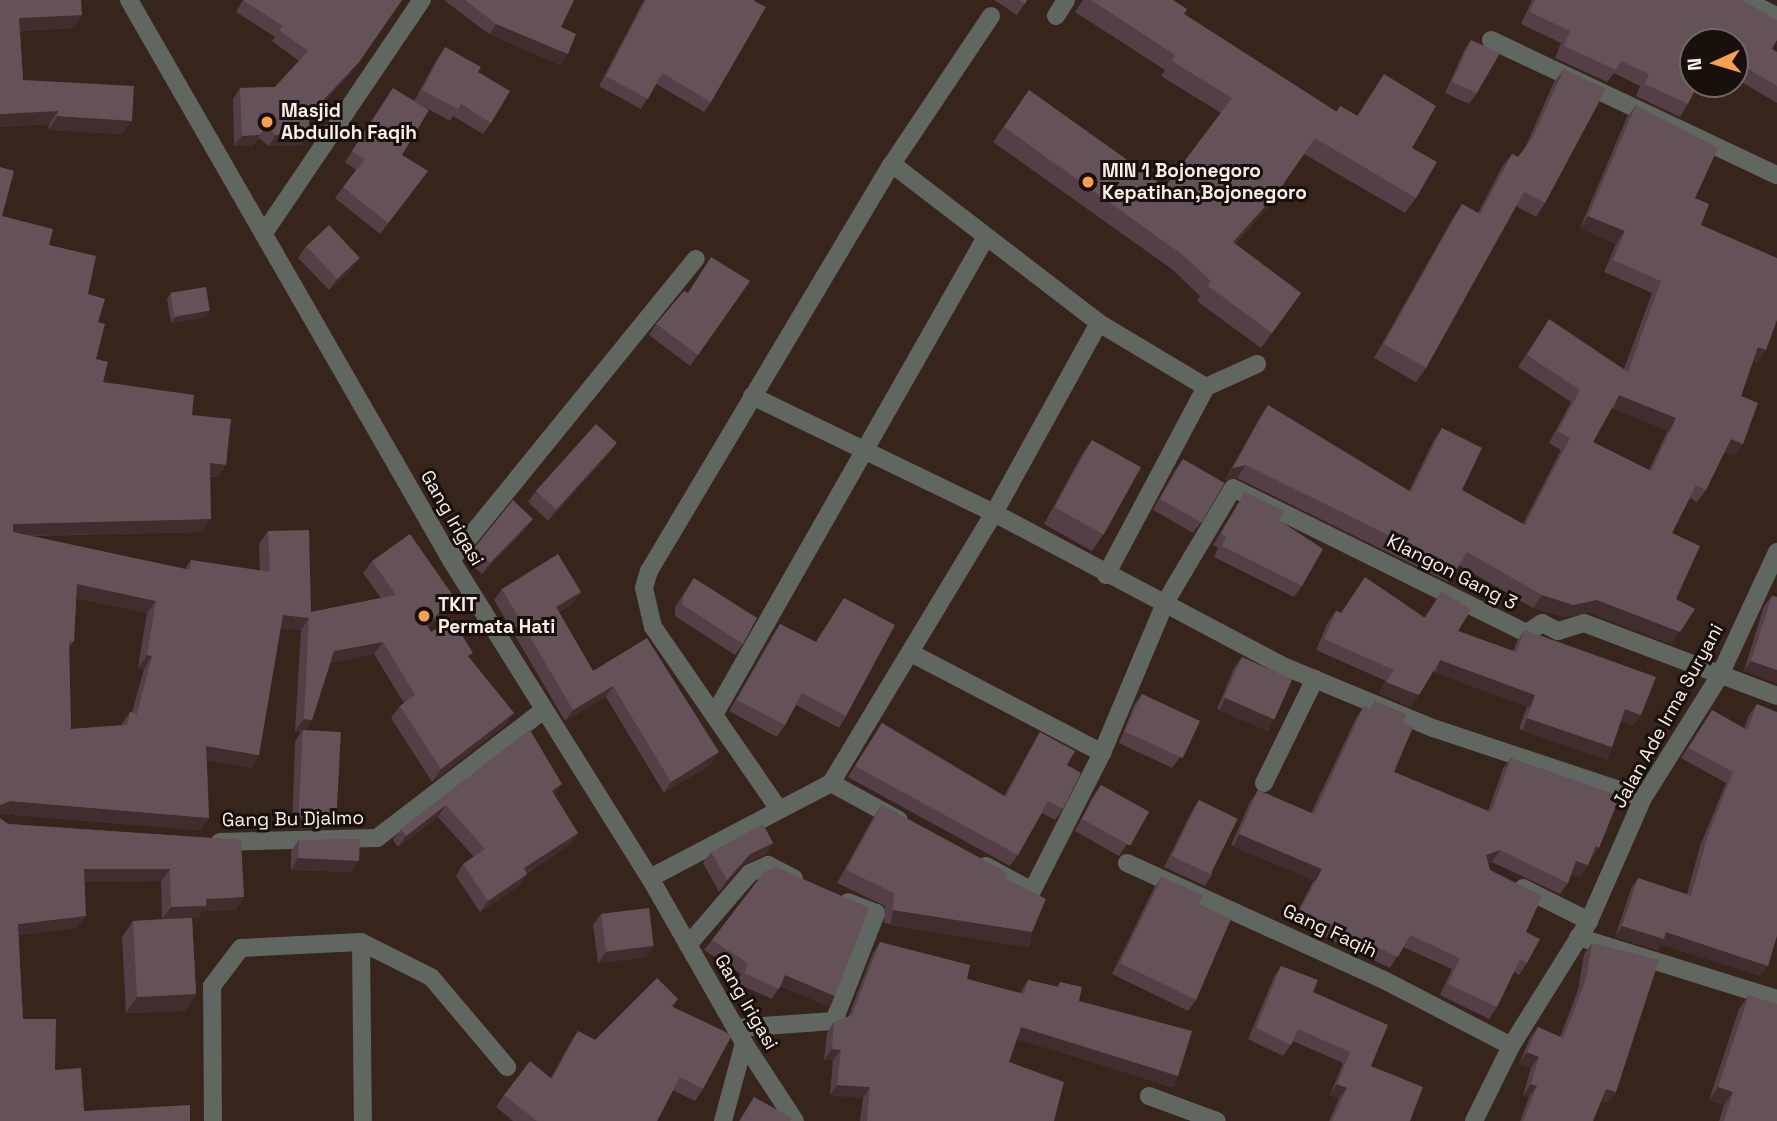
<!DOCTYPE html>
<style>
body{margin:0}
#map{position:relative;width:1777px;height:1121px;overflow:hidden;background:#37241b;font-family:"Space Grotesk",sans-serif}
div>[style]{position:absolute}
.minor>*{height:18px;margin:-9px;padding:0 9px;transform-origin:9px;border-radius:9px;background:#5f6760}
.tertiary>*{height:18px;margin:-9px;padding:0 9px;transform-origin:9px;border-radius:9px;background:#5f6760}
.wall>*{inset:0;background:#543f47}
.shaded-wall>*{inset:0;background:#412c2e;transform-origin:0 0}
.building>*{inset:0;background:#655258;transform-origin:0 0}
.dots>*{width:19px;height:19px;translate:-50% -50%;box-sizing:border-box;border:4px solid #18100c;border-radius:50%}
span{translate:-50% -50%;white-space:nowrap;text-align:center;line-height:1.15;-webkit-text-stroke:6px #18100c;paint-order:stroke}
.poi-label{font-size:19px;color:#faede7;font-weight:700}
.left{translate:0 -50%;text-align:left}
.street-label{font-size:19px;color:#faede7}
.north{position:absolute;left:1679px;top:28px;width:70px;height:70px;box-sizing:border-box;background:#18100c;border:2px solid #726864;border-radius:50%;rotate:266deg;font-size:19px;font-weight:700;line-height:28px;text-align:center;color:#faede7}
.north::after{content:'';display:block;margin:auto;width:24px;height:32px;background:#f8a04b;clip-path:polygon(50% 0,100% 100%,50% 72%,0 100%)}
</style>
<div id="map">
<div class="minor">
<div style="left:129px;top:0;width:646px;rotate:60.1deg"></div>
<div style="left:451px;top:560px;width:375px;rotate:58deg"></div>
<div style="left:650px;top:878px;width:190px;rotate:60.3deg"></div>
<div style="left:744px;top:1043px;width:93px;rotate:56.8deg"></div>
<div style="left:1745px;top:0;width:36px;rotate:27deg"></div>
<div style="left:1056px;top:16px;width:19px;rotate:-58deg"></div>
<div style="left:1491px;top:40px;width:316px;rotate:25.3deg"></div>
<div style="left:892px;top:164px;width:178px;rotate:-56.2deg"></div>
<div style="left:264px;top:233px;width:282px;rotate:-55.9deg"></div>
<div style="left:1206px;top:387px;width:56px;rotate:-24.3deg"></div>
<div style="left:752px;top:396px;width:269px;rotate:25.8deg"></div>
<div style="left:994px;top:513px;width:327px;rotate:27.9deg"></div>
<div style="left:1283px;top:666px;width:162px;rotate:22.5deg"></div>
<div style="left:1433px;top:728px;width:221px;rotate:18.4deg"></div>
<div style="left:451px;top:560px;width:388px;rotate:-50.9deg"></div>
<div style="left:911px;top:653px;width:216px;rotate:27.6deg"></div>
<div style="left:714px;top:715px;width:550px;rotate:-60.36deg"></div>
<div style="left:831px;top:783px;width:77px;rotate:28.6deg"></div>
<div style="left:1264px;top:783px;width:116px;rotate:-63.9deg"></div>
<div style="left:778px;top:808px;width:220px;rotate:-124.6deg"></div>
<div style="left:653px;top:627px;width:40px;rotate:-103deg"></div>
<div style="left:644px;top:588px;width:18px;rotate:-74deg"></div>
<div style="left:649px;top:571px;width:474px;rotate:-59.2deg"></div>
<div style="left:892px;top:164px;width:261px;rotate:37.5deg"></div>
<div style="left:1099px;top:323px;width:125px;rotate:30.9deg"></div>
<div style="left:1206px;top:387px;width:213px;rotate:118deg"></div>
<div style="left:220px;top:842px;width:157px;rotate:-1.5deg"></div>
<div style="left:377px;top:838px;width:210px;rotate:-37.5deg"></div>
<div style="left:1127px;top:863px;width:280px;rotate:24.5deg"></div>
<div style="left:1382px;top:979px;width:145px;rotate:27.4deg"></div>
<div style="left:986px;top:866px;width:52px;rotate:28.5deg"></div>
<div style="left:1032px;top:891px;width:155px;rotate:-63.1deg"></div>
<div style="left:1102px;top:753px;width:165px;rotate:-67.2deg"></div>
<div style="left:1166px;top:601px;width:131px;rotate:-59.3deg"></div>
<div style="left:1233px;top:488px;width:328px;rotate:26.3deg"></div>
<div style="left:1527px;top:633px;width:18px;rotate:-34deg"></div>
<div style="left:1542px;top:623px;width:18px;rotate:27deg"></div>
<div style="left:1558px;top:631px;width:27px;rotate:-17deg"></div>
<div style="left:1584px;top:623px;width:206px;rotate:20.7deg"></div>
<div style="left:650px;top:878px;width:204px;rotate:-27.7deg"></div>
<div style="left:831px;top:783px;width:315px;rotate:-58.9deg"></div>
<div style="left:994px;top:513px;width:217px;rotate:-61.1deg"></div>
<div style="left:1523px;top:888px;width:74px;rotate:26.6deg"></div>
<div style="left:1578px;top:937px;width:208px;rotate:17.3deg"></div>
<div style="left:361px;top:942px;width:179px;rotate:89.4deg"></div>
<div style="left:688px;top:945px;width:95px;rotate:-49.3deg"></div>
<div style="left:750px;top:873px;width:20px;rotate:-24deg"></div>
<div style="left:768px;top:865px;width:29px;rotate:27deg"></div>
<div style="left:736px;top:1028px;width:98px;rotate:-4.1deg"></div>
<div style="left:834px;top:1021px;width:116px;rotate:-68.7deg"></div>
<div style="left:876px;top:913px;width:30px;rotate:-159deg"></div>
<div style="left:1149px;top:1096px;width:72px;rotate:20.2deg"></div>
<div style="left:213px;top:1121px;width:135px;rotate:-90.4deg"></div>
<div style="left:212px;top:986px;width:48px;rotate:-52.7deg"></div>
<div style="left:241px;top:948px;width:120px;rotate:-2.9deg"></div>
<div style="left:361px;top:942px;width:78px;rotate:26.6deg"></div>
<div style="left:431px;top:977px;width:118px;rotate:49.8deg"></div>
<div style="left:723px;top:1121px;width:81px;rotate:-74.9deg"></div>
</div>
<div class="tertiary">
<div style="left:1474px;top:1121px;width:84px;rotate:-63.7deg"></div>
<div style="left:1511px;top:1046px;width:147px;rotate:-58deg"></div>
<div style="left:1589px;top:921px;width:134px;rotate:-66.3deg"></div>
<div style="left:1643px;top:798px;width:143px;rotate:-57.9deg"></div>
<div style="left:1719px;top:677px;width:138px;rotate:-65.1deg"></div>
</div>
<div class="wall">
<div style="clip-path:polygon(0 0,82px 15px,73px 28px,20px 31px,23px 80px,122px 134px,48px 130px,49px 124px,0 127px)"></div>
<div style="clip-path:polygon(243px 0,402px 0,351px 73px,309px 118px,309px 134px,301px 145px,269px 146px,259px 138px,252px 146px,234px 146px,233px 99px,240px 88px,275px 87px,299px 61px,272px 41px,275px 37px,236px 12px)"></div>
<div style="clip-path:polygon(445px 0,574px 0,561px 27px,560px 65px,489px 34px,445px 1px)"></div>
<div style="clip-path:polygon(644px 0,755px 0,711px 102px,704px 112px,656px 84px,641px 109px,599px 86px)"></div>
<div style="clip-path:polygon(994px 0,1027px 0,1017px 15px)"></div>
<div style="clip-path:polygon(1083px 0,1173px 0,1184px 14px,1336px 112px,1340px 106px,1357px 116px,1384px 74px,1412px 148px,1416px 198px,1405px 213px,1304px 154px,1267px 208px,1235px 244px,1301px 293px,1261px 348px,1197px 301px,1200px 296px,1173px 270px,993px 142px,1029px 90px,1165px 187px,1221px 113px,1161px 76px,1165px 70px,1075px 12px)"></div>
<div style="clip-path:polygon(1532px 0,1742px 0,1772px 49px,1777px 52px,1777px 103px,1735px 78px,1735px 42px,1693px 42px,1688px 104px,1680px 117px,1636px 96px,1640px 86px,1614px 73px,1607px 82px,1555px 58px,1561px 43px,1521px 24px)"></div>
<div style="clip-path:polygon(1471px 40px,1477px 93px,1469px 104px,1445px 93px,1464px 51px)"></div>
<div style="clip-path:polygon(445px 47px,478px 72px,491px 123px,483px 134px,453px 116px,450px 121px,414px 101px,437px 59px)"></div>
<div style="clip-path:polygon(1564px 69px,1545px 203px,1536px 217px,1516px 206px,1426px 368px,1416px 382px,1374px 358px,1453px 218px,1462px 204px,1478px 213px,1502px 167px,1512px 154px,1518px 157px,1525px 148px,1554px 82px)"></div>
<div style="clip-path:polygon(393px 88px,402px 155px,420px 182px,380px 234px,335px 198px,356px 170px,345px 162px)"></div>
<div style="clip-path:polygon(evenodd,1636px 105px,1695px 198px,1701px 225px,1766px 350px,1757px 362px,1753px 360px,1741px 396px,1743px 444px,1734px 456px,1724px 452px,1706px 490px,1697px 502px,1690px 498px,1672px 533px,1676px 599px,1671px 644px,1588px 612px,1564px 617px,1533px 608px,1459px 565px,1448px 582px,1237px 478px,1225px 480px,1260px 417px,1268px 405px,1409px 491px,1434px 440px,1442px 428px,1462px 490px,1523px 524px,1561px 450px,1549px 443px,1571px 402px,1518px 367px,1541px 332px,1624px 369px,1652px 293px,1604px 272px,1616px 244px,1580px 228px,1627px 117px,1636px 105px,1612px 408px,1668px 430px,1649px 470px,1593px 442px,1612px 408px)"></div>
<div style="clip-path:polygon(evenodd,0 167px,2px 216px,49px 245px,88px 294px,98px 322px,96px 359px,103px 382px,192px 415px,218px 477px,210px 477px,202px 532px,30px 536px,185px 569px,191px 560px,260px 571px,259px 544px,268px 531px,311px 612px,381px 598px,363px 573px,372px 561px,445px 610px,428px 628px,431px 632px,469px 658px,514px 713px,505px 725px,432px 782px,391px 718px,400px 706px,404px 703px,374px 654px,330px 663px,312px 720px,305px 730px,329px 828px,292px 829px,295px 742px,301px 732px,295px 731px,301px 630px,280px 628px,259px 755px,251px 768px,207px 760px,209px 818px,200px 830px,0 814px,0 167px,76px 598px,147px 613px,138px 668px,144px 669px,132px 712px,130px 712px,121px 725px,71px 729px,69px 647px,74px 641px,76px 598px)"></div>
<div style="clip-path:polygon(306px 246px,352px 269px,329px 290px,298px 258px)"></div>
<div style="clip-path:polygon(750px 281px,690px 366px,649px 335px,656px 324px,687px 293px)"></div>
<div style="clip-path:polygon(171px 293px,206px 317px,171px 323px,167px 299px)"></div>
<div style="clip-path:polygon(1092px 440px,1103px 535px,1092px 551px,1044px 524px,1081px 456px)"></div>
<div style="clip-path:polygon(617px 443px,609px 454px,548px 521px,528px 502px,536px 491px)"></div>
<div style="clip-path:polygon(1183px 459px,1201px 522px,1193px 533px,1153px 510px,1175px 470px)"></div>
<div style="clip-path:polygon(1245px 492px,1279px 520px,1302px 586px,1294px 597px,1214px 557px,1218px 548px,1213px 545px)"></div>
<div style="clip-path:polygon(525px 530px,482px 574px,466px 559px,474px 548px)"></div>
<div style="clip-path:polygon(694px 578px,743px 644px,735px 655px,675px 616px,675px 607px)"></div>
<div style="clip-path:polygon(502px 589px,581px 592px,573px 603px,559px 612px,593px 671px,711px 764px,664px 793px,606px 697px,565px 721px,494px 600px)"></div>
<div style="clip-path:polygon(1442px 591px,1458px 631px,1513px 651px,1517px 641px,1525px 630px,1641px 715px,1633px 726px,1621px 721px,1612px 747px,1604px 758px,1519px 729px,1527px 706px,1433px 671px,1411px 707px,1379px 693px,1386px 681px,1316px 650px,1328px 622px,1336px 611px,1341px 613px,1425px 617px)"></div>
<div style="clip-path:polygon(1772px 596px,1777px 597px,1777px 683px,1744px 671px,1764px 606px)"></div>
<div style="clip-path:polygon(844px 598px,846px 716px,839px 728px,796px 705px,785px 725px,777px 737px,729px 711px,773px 635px,780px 624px,816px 642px)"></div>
<div style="clip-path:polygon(1242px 657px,1267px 730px,1217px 709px,1234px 668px)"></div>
<div style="clip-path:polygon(1142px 694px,1180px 757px,1172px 768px,1119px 743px,1134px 705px)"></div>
<div style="clip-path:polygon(1375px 701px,1402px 722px,1394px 772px,1488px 811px,1503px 769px,1511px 758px,1599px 848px,1591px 859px,1588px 865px,1580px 877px,1571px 874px,1568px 883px,1560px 894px,1492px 862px,1488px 863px,1490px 870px,1526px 932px,1527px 963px,1519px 975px,1514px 972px,1497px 1007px,1489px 1019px,1440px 995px,1452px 969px,1403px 947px,1390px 968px,1292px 922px,1314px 880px,1231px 845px,1250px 802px,1258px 790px,1311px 813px,1356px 718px,1364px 706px,1370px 709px)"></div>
<div style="clip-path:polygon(1757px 704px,1760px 976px,1661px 944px,1657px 950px,1615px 937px,1631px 889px,1638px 878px,1687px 894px,1700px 846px,1726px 783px,1681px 758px,1712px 710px,1744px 728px,1749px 715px)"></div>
<div style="clip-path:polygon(882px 723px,1004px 796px,1033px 744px,1040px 732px,1067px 765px,1063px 809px,1055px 820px,1042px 813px,1018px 855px,1010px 866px,848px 777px)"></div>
<div style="clip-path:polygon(530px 730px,554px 795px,578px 833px,570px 844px,527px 873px,520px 885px,480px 912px,456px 876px,463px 864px,474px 857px,438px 817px,398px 847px,393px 840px,401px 829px)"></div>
<div style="clip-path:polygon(1101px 785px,1149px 812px,1119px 856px,1075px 831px,1093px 796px)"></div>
<div style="clip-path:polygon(1199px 800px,1212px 875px,1205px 886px,1164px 867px,1192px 811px)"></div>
<div style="clip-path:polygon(882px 805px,1023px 945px,884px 923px,885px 906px,837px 883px,873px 818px)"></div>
<div style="clip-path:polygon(8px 824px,241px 840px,236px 910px,202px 911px,198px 918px,192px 918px,196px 994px,185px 1011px,126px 1013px,122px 937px,133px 921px,162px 919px,161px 881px,84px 882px,77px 928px,18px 935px,23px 1019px,55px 1070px,84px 1111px,0 1121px)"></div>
<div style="clip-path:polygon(299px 840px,351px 872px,291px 870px,291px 851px)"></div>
<div style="clip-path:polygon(773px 843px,766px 854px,742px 865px,719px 892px,703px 863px,711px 852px)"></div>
<div style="clip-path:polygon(1162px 877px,1199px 904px,1196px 1000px,1188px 1011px,1112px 974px,1154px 888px)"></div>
<div style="clip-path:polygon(601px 914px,654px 946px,646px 957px,598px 963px,593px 925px)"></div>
<div style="clip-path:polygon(712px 940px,835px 996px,828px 1006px,780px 986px,772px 999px,736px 983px,741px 974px,704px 950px)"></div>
<div style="clip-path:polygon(880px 942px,967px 979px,1020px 993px,1028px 980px,1057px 987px,1060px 982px,1079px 1001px,1178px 1076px,1171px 1087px,1017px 1038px,1009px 1062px,1054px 1121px,860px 1121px,863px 1098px,830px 1095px,833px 1060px,824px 1060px,827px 1033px,834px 1022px,848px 1017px,873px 953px)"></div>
<div style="clip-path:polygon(1592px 943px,1616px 1092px,1608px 1103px,1601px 1101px,1593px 1121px,1520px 1121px,1529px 1097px,1523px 1095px,1531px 1068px,1519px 1064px,1530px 1038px,1538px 1027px,1560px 1037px,1578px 990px,1584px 954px)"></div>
<div style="clip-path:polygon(1281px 966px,1313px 992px,1371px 1066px,1410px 1121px,1329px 1121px,1339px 1099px,1330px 1095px,1343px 1063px,1293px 1041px,1283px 1056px,1248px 1039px,1274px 977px)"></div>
<div style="clip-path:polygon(1749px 995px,1777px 1121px,1719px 1121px,1724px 1105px,1709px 1100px,1739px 1009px)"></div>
<div style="clip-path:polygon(678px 999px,673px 1006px,703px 1089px,695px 1101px,673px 1090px,657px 1121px,513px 1121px,496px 1107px,504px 1095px,551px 1078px,570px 1043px,578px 1031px,595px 1040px)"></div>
<div style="clip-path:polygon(754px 1097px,790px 1121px,739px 1121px)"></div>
</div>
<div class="shaded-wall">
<div style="clip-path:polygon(82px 15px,73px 28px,10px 31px,19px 18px)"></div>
<div style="clip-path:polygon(496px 24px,568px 54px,560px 65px,489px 34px)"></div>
<div style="clip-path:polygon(359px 62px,351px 73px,301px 126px,309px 115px)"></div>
<div style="clip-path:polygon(58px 111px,49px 124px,0 127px,0 114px)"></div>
<div style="clip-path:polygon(58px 116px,132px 121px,122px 134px,48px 130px)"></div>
<div style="clip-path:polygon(267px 127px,252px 146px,234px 146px,242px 136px)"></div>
<div style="clip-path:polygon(309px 134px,301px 145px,269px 146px,276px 135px)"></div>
<div style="clip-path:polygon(1277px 193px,1267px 208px,1222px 257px,1233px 242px)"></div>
<div style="clip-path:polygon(1588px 216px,1625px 231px,1616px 244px,1580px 228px)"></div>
<div style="clip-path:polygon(360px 258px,352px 269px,329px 290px,337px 279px)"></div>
<div style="clip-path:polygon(210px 311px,206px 317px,171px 323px,175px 317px)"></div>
<div style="clip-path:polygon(1758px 347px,1766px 350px,1757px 362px,1749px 359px)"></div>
<div style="left:1619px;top:395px;width:61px;height:15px;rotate:22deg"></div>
<div style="clip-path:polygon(1731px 439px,1743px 444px,1734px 456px,1722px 451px)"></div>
<div style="clip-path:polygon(617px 443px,609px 454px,548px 521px,556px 510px)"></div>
<div style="clip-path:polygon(210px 463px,226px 465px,218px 477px,201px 476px)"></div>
<div style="clip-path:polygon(1246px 465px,1237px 478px,1225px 480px,1233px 468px)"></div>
<div style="clip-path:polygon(211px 519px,202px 532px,5px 536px,13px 524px)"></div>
<div style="clip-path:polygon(533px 519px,525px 530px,482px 574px,490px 563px)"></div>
<div style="clip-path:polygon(77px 584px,156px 601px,147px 613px,68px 596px)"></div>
<div style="clip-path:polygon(581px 592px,573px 603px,548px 618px,556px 607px)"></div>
<div style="clip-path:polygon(1542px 595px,1597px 600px,1680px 632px,1671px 644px,1588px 612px,1564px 617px,1533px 608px)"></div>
<div style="clip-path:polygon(454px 597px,445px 610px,418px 639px,427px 626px)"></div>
<div style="clip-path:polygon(283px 615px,309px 618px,301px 630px,274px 627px)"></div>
<div style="clip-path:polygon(383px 642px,374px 654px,325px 664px,334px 651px)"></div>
<div style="clip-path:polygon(147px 655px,152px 656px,144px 669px,138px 668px)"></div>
<div style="left:1440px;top:660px;width:101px;height:14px;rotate:20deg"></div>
<div style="clip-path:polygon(1751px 661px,1777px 670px,1777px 683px,1744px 671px)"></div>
<div style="clip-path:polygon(1386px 682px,1419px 695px,1411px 707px,1379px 693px)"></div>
<div style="clip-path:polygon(613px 686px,606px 697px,565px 721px,573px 710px)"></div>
<div style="left:1225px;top:698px;width:53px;height:14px;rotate:23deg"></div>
<div style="clip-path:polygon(1625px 709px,1641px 715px,1633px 726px,1617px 720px)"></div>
<div style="clip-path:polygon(514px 713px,505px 725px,432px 782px,441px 769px)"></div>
<div style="left:1527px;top:718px;width:90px;height:14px;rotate:19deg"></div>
<div style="clip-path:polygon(304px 719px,312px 720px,303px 733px,303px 730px,301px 732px,295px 731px)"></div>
<div style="clip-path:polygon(206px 746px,259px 755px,251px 768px,197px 759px)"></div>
<div style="clip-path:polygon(719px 752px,711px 764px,664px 793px,671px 782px)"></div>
<div style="clip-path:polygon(562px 784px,554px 795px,552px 791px)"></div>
<div style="clip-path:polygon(10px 801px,209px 818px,200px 830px,0 814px,0 805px)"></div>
<div style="clip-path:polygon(446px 805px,438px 817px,398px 847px,406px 836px)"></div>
<div style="clip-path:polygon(300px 817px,336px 817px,329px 828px,292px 829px)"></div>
<div style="clip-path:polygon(578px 833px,570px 844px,516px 879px,524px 868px)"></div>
<div style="left:1239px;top:834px;width:90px;height:14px;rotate:23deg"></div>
<div style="clip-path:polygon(773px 843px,766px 854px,742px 865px,719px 892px,727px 880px,750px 854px)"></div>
<div style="clip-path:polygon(1596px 846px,1599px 848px,1591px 859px,1587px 858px)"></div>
<div style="clip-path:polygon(1500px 850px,1492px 862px,1478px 866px,1486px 855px)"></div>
<div style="clip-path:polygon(298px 858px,359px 861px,351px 872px,291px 870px)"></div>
<div style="clip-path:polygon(1576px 861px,1588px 865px,1580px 877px,1568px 872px)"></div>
<div style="clip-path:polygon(84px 869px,170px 869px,161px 881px,75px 882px)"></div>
<div style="clip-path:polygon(527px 874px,520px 885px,480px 912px,488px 901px)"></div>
<div style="clip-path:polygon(244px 897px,236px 910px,202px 911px,198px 918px,162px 919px,171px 907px,206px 899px)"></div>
<div style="left:893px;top:910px;width:141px;height:16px;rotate:9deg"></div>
<div style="clip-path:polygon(86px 916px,77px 928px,9px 936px,18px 924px)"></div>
<div style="clip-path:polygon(1622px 926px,1666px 932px,1768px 966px,1760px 976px,1661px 944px,1657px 950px,1615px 937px)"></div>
<div style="clip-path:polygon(654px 946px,646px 957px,598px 963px,606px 952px)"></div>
<div style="left:785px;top:975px;width:54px;height:12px;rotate:23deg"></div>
<div style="clip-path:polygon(196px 994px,185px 1011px,126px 1013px,137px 997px)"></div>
<div style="left:1021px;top:1027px;width:164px;height:13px;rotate:17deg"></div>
<div style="clip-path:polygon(832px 1049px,841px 1050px,833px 1060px,824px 1060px)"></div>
<div style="clip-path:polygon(1527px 1052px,1539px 1057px,1531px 1068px,1519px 1064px)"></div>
<div style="clip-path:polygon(1337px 1084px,1347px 1088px,1339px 1099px,1330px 1095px)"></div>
<div style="clip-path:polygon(1531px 1084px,1537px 1086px,1529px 1097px,1523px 1095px)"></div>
<div style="clip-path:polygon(837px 1085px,870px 1087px,863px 1098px,830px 1095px)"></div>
<div style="clip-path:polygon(1718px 1087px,1733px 1092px,1724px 1105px,1709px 1100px)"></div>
<div style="clip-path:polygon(1606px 1089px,1616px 1092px,1608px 1103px,1598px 1100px)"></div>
</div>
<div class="building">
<div style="clip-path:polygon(0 0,81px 0,82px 15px,19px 18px,23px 80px,134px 86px,132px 121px,58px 116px,58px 111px,0 114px)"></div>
<div style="clip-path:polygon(244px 0,402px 0,359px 62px,309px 115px,309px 134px,276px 135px,267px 127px,260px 135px,242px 136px,240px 88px,275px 87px,308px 51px,279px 30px,283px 26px,244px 1px)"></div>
<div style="clip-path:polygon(465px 0,574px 0,561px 27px,576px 34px,568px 54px,496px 24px)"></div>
<div style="clip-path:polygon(646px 0,755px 0,754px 1px,766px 7px,711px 102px,662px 73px,648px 99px,606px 76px)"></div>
<div style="clip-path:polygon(1019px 0,1027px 0,1025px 4px)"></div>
<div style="clip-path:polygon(1091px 0,1173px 0,1187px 9px,1184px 14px,1337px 112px,1340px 106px,1358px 116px,1384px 74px,1436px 106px,1412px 148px,1437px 162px,1416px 198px,1315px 138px,1277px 193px,1233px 242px,1301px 293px,1272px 333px,1208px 286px,1211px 281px,1183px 255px,1004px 127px,1029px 90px,1165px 187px,1232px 98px,1172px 61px,1175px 55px)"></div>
<div style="clip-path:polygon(1535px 0,1742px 0,1777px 20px,1777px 40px,1772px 49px,1777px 52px,1777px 86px,1735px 61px,1735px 42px,1693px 42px,1693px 84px,1698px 84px,1688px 104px,1645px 84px,1649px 74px,1621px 61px,1616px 70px,1564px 46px,1570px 31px,1530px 12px)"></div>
<div style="clip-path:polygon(1471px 40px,1500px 53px,1477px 93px,1452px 82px)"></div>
<div style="clip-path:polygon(445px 47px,481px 67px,478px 72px,510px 91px,491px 123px,461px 104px,458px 109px,422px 90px)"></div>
<div style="clip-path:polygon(1564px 69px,1606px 89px,1545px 203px,1524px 192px,1426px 368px,1384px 344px,1462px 204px,1480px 214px,1512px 154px,1518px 157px,1533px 137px)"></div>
<div style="clip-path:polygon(393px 88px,429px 110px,402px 155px,428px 171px,388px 223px,343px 187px,365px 159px,352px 151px)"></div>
<div style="clip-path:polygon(evenodd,1636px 105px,1718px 148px,1695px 198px,1709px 204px,1701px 225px,1777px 258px,1777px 320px,1766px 350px,1758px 347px,1741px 396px,1758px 403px,1743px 444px,1731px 439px,1706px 490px,1696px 485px,1672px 533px,1700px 546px,1676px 599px,1695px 609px,1680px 632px,1597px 600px,1573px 605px,1542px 595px,1467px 552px,1457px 569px,1246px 465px,1233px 468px,1268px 405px,1411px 492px,1442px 428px,1482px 448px,1462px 490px,1525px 525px,1570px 438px,1558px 431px,1580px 390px,1527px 355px,1549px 319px,1628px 372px,1661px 281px,1613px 260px,1625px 231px,1588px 216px,1636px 105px,1619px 395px,1676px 418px,1651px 471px,1593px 442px,1619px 395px)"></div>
<div style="clip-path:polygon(evenodd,0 167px,14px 171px,2px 216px,53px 229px,49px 245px,96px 256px,88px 294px,105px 299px,98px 322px,105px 324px,96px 359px,108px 362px,103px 382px,194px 395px,192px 415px,231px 419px,226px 465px,210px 463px,211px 519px,13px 524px,13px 532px,190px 570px,191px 560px,270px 572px,268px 531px,309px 530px,311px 612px,396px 595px,372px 561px,410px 534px,454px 597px,427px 626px,431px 632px,452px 619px,473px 653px,468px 656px,514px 713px,441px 769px,400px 706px,415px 695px,383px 642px,334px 651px,312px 720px,304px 719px,309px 618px,283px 615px,259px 755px,206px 746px,209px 818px,10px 801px,0 805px,0 167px,77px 584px,156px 601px,147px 655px,152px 656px,137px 714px,130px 712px,127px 725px,71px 729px,69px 641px,74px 641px,77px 584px)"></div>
<div style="left:329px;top:225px;width:45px;height:31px;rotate:47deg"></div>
<div style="clip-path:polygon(711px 257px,750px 281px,698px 355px,656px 324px,684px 291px,688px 293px)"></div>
<div style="left:206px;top:287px;width:24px;height:36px;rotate:81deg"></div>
<div style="left:596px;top:424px;width:28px;height:90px;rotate:42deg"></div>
<div style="left:1092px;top:440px;width:56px;height:77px;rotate:29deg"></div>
<div style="left:1183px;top:459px;width:48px;height:46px;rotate:30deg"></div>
<div style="clip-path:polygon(1245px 492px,1284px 511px,1279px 520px,1323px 549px,1302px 586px,1222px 546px,1226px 537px,1221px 533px)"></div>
<div style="clip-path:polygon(513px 500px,533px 519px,490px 563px,474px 548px)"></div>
<div style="clip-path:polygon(558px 554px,581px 592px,556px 607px,593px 671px,647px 638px,719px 752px,671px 782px,613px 686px,573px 710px,502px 589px)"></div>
<div style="clip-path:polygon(1365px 577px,1425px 618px,1442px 591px,1471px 610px,1458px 631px,1516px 652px,1525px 630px,1656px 677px,1641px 715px,1625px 709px,1612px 747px,1527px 718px,1535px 695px,1440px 660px,1419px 695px,1386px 682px,1394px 670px,1324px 639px,1336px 611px,1341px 613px)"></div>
<div style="clip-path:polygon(694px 578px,757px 618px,743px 644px,683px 605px,683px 596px)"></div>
<div style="clip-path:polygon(1772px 596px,1777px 597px,1777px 670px,1751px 661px)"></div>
<div style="clip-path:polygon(844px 598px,895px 625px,846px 716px,802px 693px,785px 725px,737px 700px,780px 624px,816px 642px)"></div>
<div style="left:1242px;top:657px;width:55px;height:44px;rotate:24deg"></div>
<div style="left:1142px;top:694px;width:64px;height:41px;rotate:25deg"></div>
<div style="clip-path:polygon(1375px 701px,1407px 715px,1402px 722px,1413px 727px,1394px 772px,1491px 812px,1511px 758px,1620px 796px,1599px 848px,1596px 846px,1588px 865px,1576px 861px,1568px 883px,1500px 850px,1486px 855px,1490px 870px,1542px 896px,1526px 932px,1540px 939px,1527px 963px,1520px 959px,1497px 1007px,1448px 984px,1460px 958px,1410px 935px,1398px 957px,1300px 910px,1322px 869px,1239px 834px,1258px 790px,1314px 814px,1364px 706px,1370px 709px)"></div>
<div style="clip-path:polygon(1757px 704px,1777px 712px,1777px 936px,1768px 966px,1666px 932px,1664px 939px,1622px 926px,1638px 878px,1691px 896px,1708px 835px,1733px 772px,1689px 748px,1712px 710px,1747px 730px)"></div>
<div style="clip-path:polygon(882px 723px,1006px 797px,1040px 732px,1075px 751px,1067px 765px,1081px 773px,1063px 809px,1048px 801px,1018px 855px,855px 766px)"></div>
<div style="left:303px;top:730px;width:38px;height:87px;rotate:3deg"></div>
<div style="clip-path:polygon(530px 730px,562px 784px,552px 791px,578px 833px,524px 868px,527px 874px,488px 901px,463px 864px,485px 849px,446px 805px,406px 836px,401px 829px)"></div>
<div style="left:1101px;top:785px;width:55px;height:39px;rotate:29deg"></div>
<div style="left:1199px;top:800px;width:43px;height:62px;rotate:26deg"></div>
<div style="clip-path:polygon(882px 805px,1008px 873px,1005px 878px,1046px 899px,1032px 932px,893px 910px,894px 893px,846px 870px)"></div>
<div style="clip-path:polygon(0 818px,8px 824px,241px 840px,244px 897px,206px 899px,206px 906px,171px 907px,170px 869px,84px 869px,86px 916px,18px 924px,23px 1019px,56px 1019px,55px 1070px,81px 1068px,84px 1111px,190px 1105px,190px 1121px,0 1121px)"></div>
<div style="clip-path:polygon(763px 824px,773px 843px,750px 854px,727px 880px,711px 852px)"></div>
<div style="clip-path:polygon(360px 839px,359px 861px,298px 858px,299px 840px)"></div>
<div style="clip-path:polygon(776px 867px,869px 908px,835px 996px,785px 975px,779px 989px,744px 973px,748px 963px,712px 940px,764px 872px)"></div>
<div style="clip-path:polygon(1162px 877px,1203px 895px,1199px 904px,1231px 919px,1196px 1000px,1120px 963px)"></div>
<div style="left:649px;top:908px;width:38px;height:48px;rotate:83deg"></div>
<div style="left:192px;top:918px;width:76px;height:59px;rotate:87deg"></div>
<div style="clip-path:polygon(880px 942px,970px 965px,967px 979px,1024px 994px,1028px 980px,1059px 987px,1060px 982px,1082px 987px,1079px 1001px,1192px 1031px,1178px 1076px,1021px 1027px,1009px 1062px,1064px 1082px,1054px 1121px,867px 1121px,870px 1087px,837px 1085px,841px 1050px,832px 1049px,834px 1022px,852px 1015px)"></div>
<div style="clip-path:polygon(1592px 943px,1659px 960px,1616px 1092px,1606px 1089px,1593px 1121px,1523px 1121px,1537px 1086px,1531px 1084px,1539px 1057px,1527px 1052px,1538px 1027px,1563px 1038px,1586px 979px)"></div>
<div style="clip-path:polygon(1281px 966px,1318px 980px,1313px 992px,1388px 1025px,1371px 1066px,1423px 1087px,1410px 1121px,1332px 1121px,1347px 1088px,1337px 1084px,1350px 1052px,1298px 1029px,1291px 1045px,1256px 1028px)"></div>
<div style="clip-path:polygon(657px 978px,678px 999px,671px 1006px,732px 1035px,703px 1089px,680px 1077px,657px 1121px,537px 1121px,504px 1095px,530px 1061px,552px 1079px,578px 1031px,595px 1040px)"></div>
<div style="clip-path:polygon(1749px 995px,1777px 1004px,1777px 1121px,1724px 1121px,1733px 1092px,1718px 1087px)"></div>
<div style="clip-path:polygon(754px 1097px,792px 1118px,790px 1121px,740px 1121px)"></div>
</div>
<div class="dots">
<div style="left:267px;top:122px;background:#f8a04b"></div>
<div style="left:1088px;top:182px;background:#f8a04b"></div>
<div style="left:424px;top:616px;background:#f8a04b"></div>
</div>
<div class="poi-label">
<span class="left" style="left:281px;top:122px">Masjid<br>Abdulloh Faqih</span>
<span class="left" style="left:1102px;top:182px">MIN 1 Bojonegoro<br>Kepatihan,Bojonegoro</span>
<span class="left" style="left:438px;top:616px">TKIT<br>Permata Hati</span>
</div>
<div class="street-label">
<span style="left:452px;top:518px;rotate:60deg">Gang Irigasi</span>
<span style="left:1452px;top:572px;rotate:27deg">Klangon Gang 3</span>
<span style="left:1668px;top:716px;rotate:-61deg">Jalan Ade Irma Suryani</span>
<span style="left:293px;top:819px;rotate:-1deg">Gang Bu Djalmo</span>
<span style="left:1330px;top:931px;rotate:25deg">Gang Faqih</span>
<span style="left:746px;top:1002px;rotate:60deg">Gang Irigasi</span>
</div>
<div class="north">N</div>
</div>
